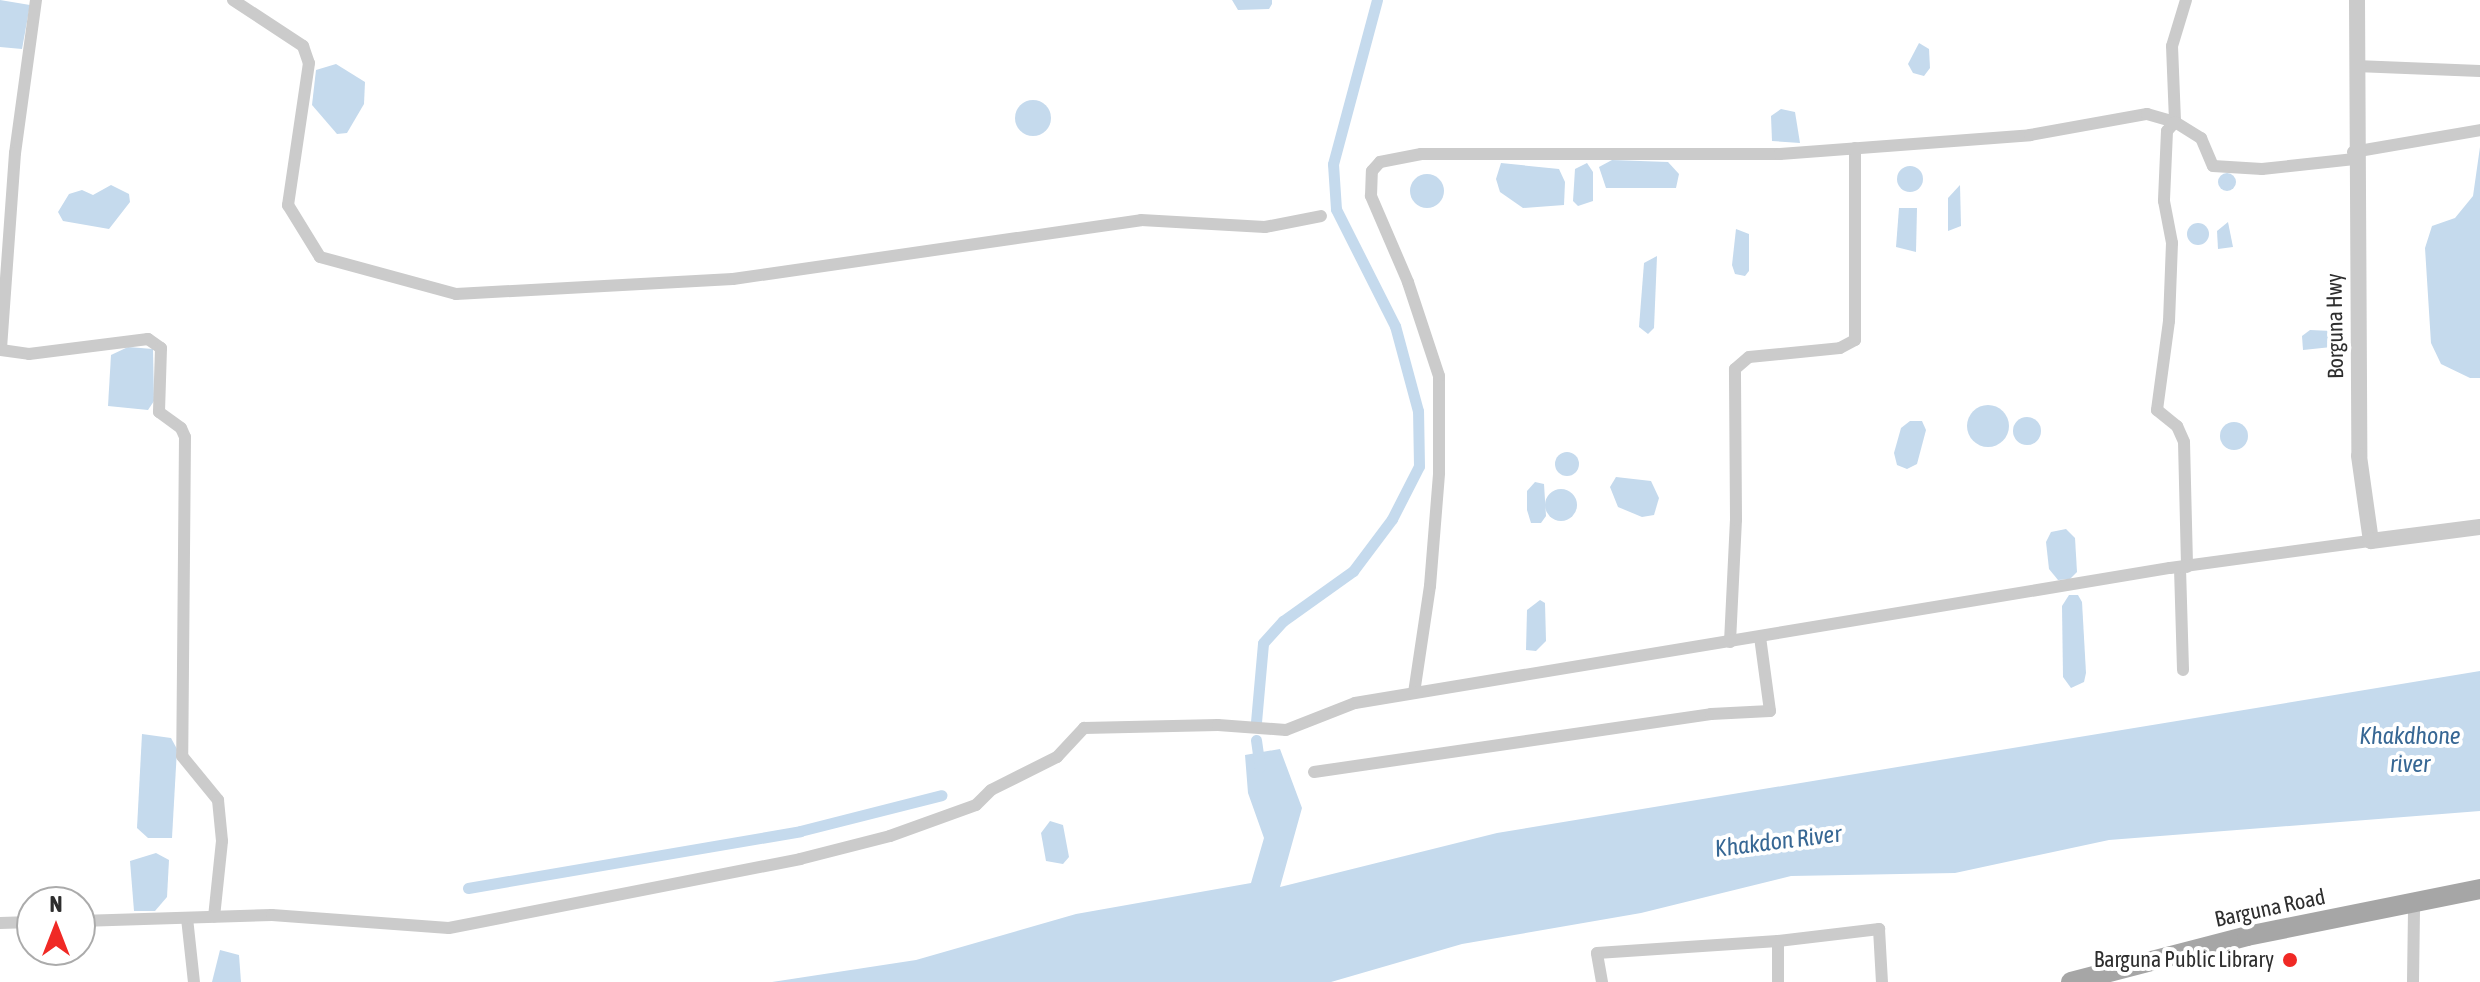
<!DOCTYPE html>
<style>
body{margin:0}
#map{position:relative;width:2480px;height:982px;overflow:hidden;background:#fff;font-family:"Asap Condensed",sans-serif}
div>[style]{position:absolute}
.water>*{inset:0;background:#c5daed}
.round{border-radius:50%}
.canal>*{height:11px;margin:-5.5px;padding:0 5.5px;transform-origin:5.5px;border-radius:5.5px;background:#c5daed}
.minor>*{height:12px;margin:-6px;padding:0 6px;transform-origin:6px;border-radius:6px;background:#cbcbcb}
.tertiary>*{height:16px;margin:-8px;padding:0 8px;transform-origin:8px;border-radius:8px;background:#cbcbcb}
.primary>*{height:20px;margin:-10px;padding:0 10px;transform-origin:10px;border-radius:10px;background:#a6a6a6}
.dots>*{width:22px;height:22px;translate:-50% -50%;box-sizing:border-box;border:4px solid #fff;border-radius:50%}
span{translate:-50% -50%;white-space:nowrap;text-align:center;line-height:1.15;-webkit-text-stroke:8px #fff;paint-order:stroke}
.street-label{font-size:22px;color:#2e2e2e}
.poi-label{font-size:22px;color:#2e2e2e}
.right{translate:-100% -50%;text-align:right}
.water-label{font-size:24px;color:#376794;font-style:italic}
.north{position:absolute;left:16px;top:886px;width:80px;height:80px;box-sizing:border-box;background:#fff;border:2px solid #ababab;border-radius:50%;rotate:0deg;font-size:22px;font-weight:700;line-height:32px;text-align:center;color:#2e2e2e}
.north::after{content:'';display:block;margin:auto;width:28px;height:36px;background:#f02925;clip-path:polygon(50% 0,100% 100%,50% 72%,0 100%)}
</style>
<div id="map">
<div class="water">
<div style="clip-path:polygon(0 0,30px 5px,22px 49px,0 47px)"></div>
<div style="clip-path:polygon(1232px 0,1272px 0,1272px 4px,1269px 9px,1238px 10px)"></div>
<div style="clip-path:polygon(1919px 43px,1929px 49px,1930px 68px,1924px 76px,1913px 73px,1908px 64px)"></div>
<div style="clip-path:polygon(336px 64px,365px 82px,364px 104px,347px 133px,337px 134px,312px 105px,316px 70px)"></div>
<div class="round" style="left:1015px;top:100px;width:36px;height:36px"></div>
<div style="clip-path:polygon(1781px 109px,1795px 112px,1800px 143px,1772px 141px,1771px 116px)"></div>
<div style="clip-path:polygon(2480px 147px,2480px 378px,2470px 378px,2441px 364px,2431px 343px,2425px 248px,2432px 226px,2455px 218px,2473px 196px)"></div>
<div style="clip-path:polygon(1612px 160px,1668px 162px,1679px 174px,1676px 188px,1606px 188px,1599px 167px)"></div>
<div style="clip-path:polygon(1501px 163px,1559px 169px,1565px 182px,1564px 205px,1523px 208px,1500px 192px,1496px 179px)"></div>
<div style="clip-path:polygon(1587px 163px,1593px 172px,1593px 201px,1578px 206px,1573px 201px,1575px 169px)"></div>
<div class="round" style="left:1897px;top:166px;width:26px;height:26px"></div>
<div class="round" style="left:2218px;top:173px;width:18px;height:18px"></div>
<div class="round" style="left:1410px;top:174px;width:34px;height:34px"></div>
<div style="clip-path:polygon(111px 185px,129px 194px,130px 202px,109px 229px,63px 221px,58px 212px,69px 194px,82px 190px,93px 195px)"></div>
<div style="clip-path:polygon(1960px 185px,1961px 226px,1948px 231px,1948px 198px)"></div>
<div style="clip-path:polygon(1899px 208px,1917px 208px,1916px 252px,1896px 247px)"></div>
<div style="clip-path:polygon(2228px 222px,2233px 247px,2218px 249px,2217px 231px)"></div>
<div class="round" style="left:2187px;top:223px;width:22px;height:22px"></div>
<div style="clip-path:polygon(1736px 229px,1749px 234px,1749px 271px,1745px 276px,1735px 274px,1732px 265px)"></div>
<div style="clip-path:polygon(1657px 256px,1654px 328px,1648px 334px,1639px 327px,1644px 263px)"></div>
<div style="clip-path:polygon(2310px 330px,2332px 331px,2345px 337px,2341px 346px,2303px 350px,2302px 336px)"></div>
<div style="clip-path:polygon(128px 347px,153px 349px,154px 401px,148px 410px,108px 406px,111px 355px)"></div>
<div class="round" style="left:1967px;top:405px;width:42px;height:42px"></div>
<div class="round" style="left:2013px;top:417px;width:28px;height:28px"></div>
<div style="clip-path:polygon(1910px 421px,1922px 421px,1926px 430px,1917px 464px,1907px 469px,1897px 465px,1894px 453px,1901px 428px)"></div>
<div class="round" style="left:2220px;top:422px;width:28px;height:28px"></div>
<div class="round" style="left:1555px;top:452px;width:24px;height:24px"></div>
<div style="clip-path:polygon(1616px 477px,1651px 481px,1659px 498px,1654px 515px,1642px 517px,1618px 507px,1610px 487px)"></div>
<div style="clip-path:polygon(1535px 482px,1544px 484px,1546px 516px,1541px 523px,1531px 523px,1527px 510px,1527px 491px)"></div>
<div class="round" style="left:1545px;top:489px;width:32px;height:32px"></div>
<div style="clip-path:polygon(2066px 529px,2075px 538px,2077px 572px,2070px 579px,2058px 580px,2049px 569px,2046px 542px,2051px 532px)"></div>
<div style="clip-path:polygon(2069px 595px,2078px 595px,2082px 602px,2086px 673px,2084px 682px,2071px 688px,2063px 677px,2062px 606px)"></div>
<div style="clip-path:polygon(1540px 600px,1545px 603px,1546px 641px,1536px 651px,1526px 650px,1527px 610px)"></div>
<div style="clip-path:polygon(2480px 671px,2480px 811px,2109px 840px,1955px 873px,1791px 876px,1641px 913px,1462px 944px,1331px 982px,772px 982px,916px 960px,1076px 914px,1251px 883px,1264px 838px,1248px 793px,1245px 755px,1280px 749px,1302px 808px,1280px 887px,1497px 833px)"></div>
<div style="clip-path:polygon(142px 734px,171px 738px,177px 749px,172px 838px,148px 838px,137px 828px)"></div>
<div style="clip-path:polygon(1050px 821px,1063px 825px,1069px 857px,1063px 864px,1046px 861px,1041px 833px)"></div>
<div style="clip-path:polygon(156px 853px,169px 860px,167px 897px,155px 911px,134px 911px,130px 861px)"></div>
<div style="clip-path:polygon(220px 950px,239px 955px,241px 982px,212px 982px)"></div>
</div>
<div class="canal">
<div style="left:1256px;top:722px;width:79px;rotate:-84.9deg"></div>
<div style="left:1263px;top:643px;width:30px;rotate:-48deg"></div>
<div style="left:1283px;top:621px;width:86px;rotate:-35.5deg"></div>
<div style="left:1353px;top:571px;width:65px;rotate:-53.1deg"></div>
<div style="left:1392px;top:519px;width:59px;rotate:-63deg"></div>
<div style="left:1419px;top:466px;width:55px;rotate:-91deg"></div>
<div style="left:1418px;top:411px;width:88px;rotate:-105.1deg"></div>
<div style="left:1395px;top:326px;width:131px;rotate:-116.8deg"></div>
<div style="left:1336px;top:209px;width:45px;rotate:-93.8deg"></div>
<div style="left:1333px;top:164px;width:170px;rotate:-75deg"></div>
<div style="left:1256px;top:740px;width:27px;rotate:82deg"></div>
<div style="left:468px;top:888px;width:337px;rotate:-9.7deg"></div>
<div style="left:800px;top:831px;width:146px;rotate:-14.2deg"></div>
</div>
<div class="minor">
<div style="left:36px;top:0;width:154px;rotate:97.8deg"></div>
<div style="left:15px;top:153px;width:197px;rotate:94.1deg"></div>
<div style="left:1px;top:350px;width:28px;rotate:8deg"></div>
<div style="left:29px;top:354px;width:120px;rotate:-7.2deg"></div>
<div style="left:148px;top:339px;width:16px;rotate:35deg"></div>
<div style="left:161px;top:348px;width:64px;rotate:91.8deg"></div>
<div style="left:159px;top:412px;width:27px;rotate:36deg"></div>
<div style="left:181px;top:428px;width:10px;rotate:66deg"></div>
<div style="left:185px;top:437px;width:319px;rotate:90.5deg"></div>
<div style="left:182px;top:756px;width:57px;rotate:50.7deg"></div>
<div style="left:218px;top:800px;width:41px;rotate:84.4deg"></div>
<div style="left:222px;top:841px;width:76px;rotate:96deg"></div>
<div style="left:233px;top:0;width:84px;rotate:33.3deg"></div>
<div style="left:303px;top:46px;width:18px;rotate:71deg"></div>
<div style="left:309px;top:63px;width:144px;rotate:98.4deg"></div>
<div style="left:288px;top:205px;width:61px;rotate:58.4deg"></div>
<div style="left:320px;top:257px;width:141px;rotate:15.2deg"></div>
<div style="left:456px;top:294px;width:277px;rotate:-3.1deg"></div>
<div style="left:733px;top:279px;width:412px;rotate:-8.2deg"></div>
<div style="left:1141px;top:220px;width:124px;rotate:3.2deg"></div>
<div style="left:1265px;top:227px;width:57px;rotate:-11.1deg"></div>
<div style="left:2186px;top:0;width:48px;rotate:106.9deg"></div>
<div style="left:2172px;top:46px;width:76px;rotate:87.7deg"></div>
<div style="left:2175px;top:122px;width:12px;rotate:132deg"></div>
<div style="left:2167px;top:131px;width:70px;rotate:92.5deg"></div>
<div style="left:2164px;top:201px;width:43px;rotate:79.2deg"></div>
<div style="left:2172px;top:243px;width:78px;rotate:92.2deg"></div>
<div style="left:2169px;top:321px;width:90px;rotate:97.7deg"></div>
<div style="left:2157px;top:410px;width:26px;rotate:39deg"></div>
<div style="left:2177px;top:426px;width:17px;rotate:66deg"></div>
<div style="left:2184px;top:442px;width:125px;rotate:88.6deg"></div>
<div style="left:2356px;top:66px;width:124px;rotate:2.3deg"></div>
<div style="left:2353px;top:152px;width:129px;rotate:-9.8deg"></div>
<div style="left:2180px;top:568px;width:102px;rotate:88.3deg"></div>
<div style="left:1730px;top:642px;width:122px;rotate:-87.2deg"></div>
<div style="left:1736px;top:520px;width:151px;rotate:-90.4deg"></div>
<div style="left:1735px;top:369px;width:18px;rotate:-41deg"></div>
<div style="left:1749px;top:357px;width:91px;rotate:-5.6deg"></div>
<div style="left:1840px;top:348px;width:17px;rotate:-28deg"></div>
<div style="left:1855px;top:340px;width:192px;rotate:-90deg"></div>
<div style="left:1414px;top:693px;width:108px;rotate:-81.5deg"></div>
<div style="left:1430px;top:586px;width:113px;rotate:-85.4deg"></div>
<div style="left:1439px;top:473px;width:97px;rotate:-90deg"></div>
<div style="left:1439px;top:376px;width:99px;rotate:-108.3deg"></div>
<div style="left:1408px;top:282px;width:94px;rotate:-113.3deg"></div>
<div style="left:1371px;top:196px;width:25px;rotate:-88deg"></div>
<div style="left:1372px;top:171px;width:12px;rotate:-48deg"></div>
<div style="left:1380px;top:162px;width:42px;rotate:-11deg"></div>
<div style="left:1421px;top:154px;width:359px"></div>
<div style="left:1780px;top:154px;width:251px;rotate:-4.3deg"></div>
<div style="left:2030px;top:135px;width:119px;rotate:-10.2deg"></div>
<div style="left:2147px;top:114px;width:29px;rotate:16deg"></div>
<div style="left:2175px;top:122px;width:31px;rotate:32deg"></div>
<div style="left:2201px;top:138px;width:30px;rotate:67deg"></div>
<div style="left:2213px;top:166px;width:49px;rotate:3.5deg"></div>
<div style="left:2262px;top:169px;width:93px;rotate:-6.2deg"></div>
<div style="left:1314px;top:772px;width:401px;rotate:-8.3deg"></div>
<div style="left:1711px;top:714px;width:59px;rotate:-2.9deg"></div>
<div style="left:1770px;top:711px;width:75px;rotate:-97.7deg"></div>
<div style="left:187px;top:918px;width:64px;rotate:83.8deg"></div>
<div style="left:80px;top:921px;width:192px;rotate:-1.8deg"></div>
<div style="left:272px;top:915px;width:177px;rotate:4.2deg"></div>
<div style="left:449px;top:928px;width:358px;rotate:-11.1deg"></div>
<div style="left:800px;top:859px;width:93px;rotate:-14.3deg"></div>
<div style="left:890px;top:836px;width:91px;rotate:-19.8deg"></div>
<div style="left:976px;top:805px;width:21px;rotate:-45deg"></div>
<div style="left:991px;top:790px;width:74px;rotate:-26.6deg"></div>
<div style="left:1057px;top:757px;width:40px;rotate:-47deg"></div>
<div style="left:1084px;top:728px;width:134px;rotate:-1.3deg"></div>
<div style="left:1218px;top:725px;width:68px;rotate:4.2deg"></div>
<div style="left:1286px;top:730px;width:74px;rotate:-21.4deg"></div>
<div style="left:1355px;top:703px;width:826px;rotate:-9.41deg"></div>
<div style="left:2170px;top:568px;width:203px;rotate:-7.7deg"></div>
<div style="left:0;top:923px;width:32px;rotate:-2deg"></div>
<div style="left:1778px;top:941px;width:102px;rotate:-6.8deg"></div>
<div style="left:1879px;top:929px;width:53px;rotate:86.8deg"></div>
<div style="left:1602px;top:982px;width:29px;rotate:-100deg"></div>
<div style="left:1597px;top:953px;width:181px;rotate:-3.8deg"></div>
<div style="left:1778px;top:941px;width:41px;rotate:90deg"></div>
<div style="left:2413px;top:982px;width:72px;rotate:-89.2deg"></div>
</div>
<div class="tertiary">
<div style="left:2357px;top:0;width:456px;rotate:89.7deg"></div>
<div style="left:2359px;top:456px;width:86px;rotate:82deg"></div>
<div style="left:2371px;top:541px;width:110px;rotate:-7.3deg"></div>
</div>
<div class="primary">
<div style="left:2071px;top:982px;width:182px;rotate:-14.6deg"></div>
<div style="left:2247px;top:936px;width:238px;rotate:-11.4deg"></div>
</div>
<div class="dots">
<div style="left:2290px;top:960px;background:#f02925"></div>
</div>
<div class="street-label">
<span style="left:2335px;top:326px;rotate:-91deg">Borguna Hwy</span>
<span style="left:2270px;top:908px;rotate:-12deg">Barguna Road</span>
</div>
<div class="poi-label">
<span class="right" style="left:2274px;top:960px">Barguna Public Library</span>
</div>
<div class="water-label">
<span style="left:2410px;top:750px">Khakdhone<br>river</span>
<span style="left:1778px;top:841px;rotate:-7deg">Khakdon River</span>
</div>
<div class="north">N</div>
</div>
